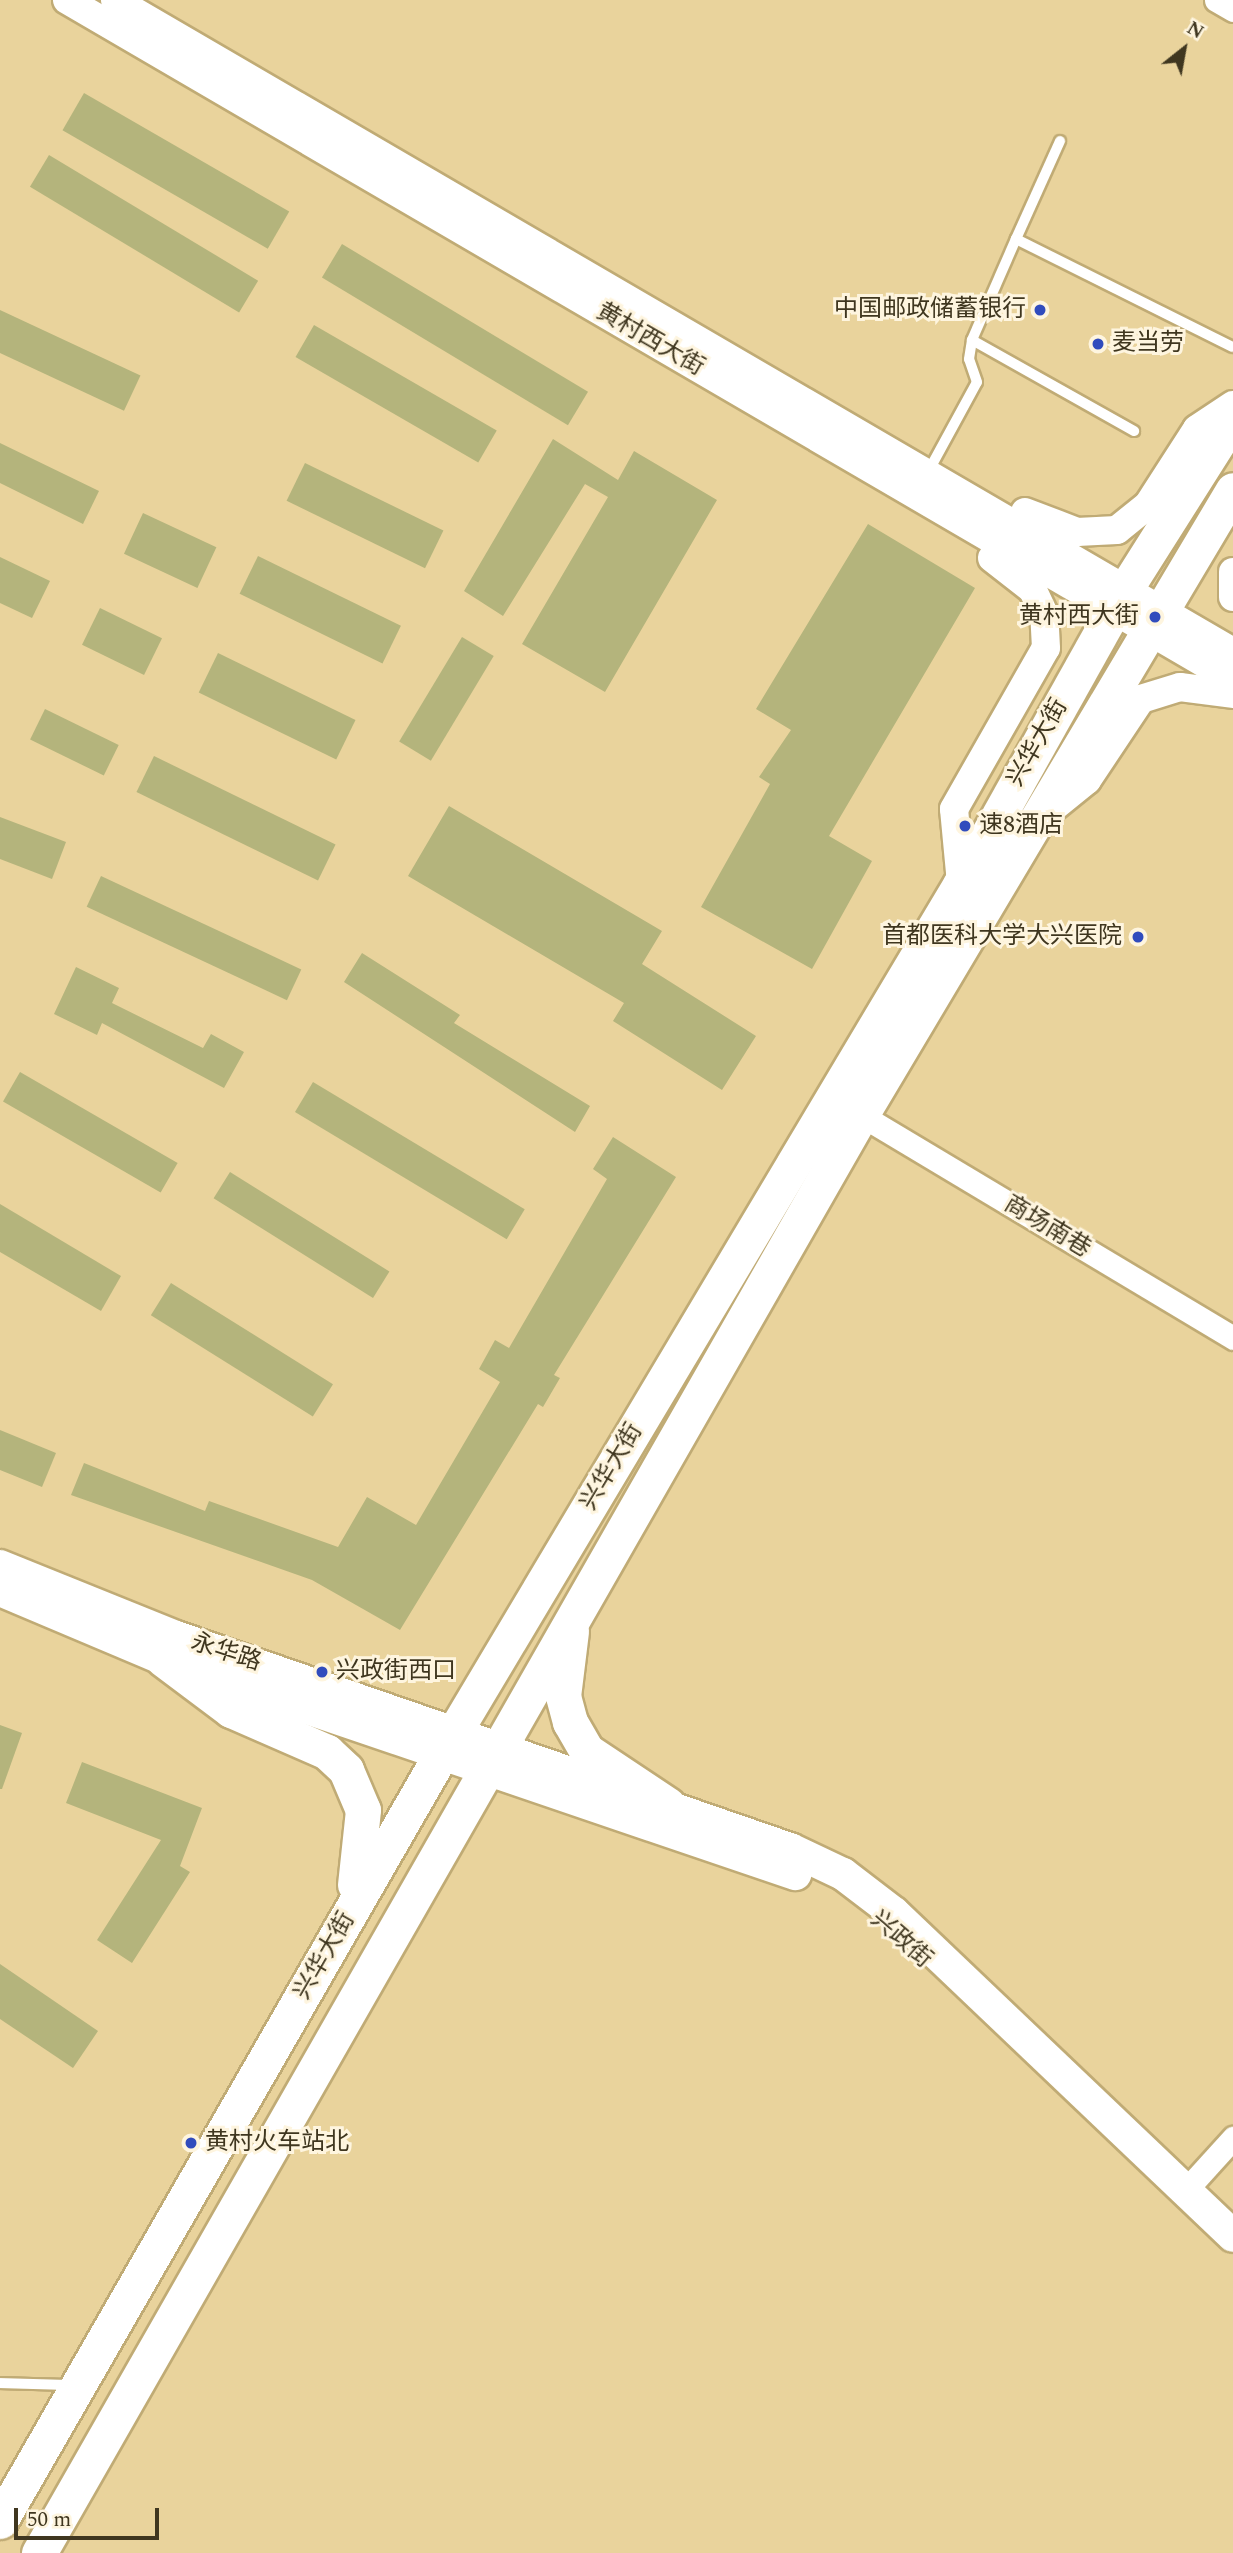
<!DOCTYPE html>
<meta charset="utf-8">
<style>
body{margin:0}
#map{position:relative;width:1233px;height:2553px;overflow:hidden;background:#e9d39c;font-family:Spectral,"Noto Sans SC",serif}
div>[style]{position:absolute}
.building>*{inset:0;background:#b4b47c;transform-origin:0 0}
.roads{filter:drop-shadow(2px 0 #c0ab75) drop-shadow(-2px 0 #c0ab75) drop-shadow(0 2px #c0ab75) drop-shadow(0 -2px #c0ab75)}
.service>*{height:10px;margin:-5px;padding:0 5px;transform-origin:5px;border-radius:5px;background:#fff}
.minor>*{height:23px;margin:-11.5px;padding:0 11.5px;transform-origin:11.5px;border-radius:11.5px;background:#fff}
.tertiary>*{height:28px;margin:-14px;padding:0 14px;transform-origin:14px;border-radius:14px;background:#fff}
.secondary>*{height:32px;margin:-16px;padding:0 16px;transform-origin:16px;border-radius:16px;background:#fff}
.primary>*{height:35px;margin:-17.5px;padding:0 17.5px;transform-origin:17.5px;border-radius:17.5px;background:#fff}
.dots>*{width:19px;height:19px;translate:-50% -50%;box-sizing:border-box;border:4px solid #fef5df;border-radius:50%}
span{translate:-50% -50%;white-space:nowrap;text-align:center;line-height:1.15;-webkit-text-stroke:6px #fef5df;paint-order:stroke}
.poi-label{font-size:24px;color:#3f361f}
.right{translate:-100% -50%;text-align:right}
.left{translate:0 -50%;text-align:left}
.street-label{font-size:24px;color:#3f361f}
.north{position:absolute;left:1149px;top:14px;width:70px;height:70px;-webkit-text-stroke:5px #fef5df;paint-order:stroke;rotate:31deg;font-size:19px;font-weight:700;line-height:28px;text-align:center;color:#3f361f}
.north::after{content:'';display:block;margin:auto;width:24px;height:32px;background:#3f361f;clip-path:polygon(50% 0,100% 100%,50% 72%,0 100%)}
.scale{position:absolute;left:14px;top:2508px;width:145px;height:32px;box-sizing:border-box;border:4px solid #3f361f;border-top:0;padding-left:9px;font-size:21px;line-height:24px;white-space:nowrap;color:#3f361f;-webkit-text-stroke:5px #fef5df;paint-order:stroke}
</style>
<div id="map">
<div class="building">
<div style="left:84px;top:93px;width:237px;height:43px;rotate:30deg"></div>
<div style="left:49px;top:155px;width:244px;height:37px;rotate:31deg"></div>
<div style="left:342px;top:244px;width:287px;height:39px;rotate:31deg"></div>
<div style="left:0;top:310px;width:155px;height:39px;rotate:25deg"></div>
<div style="left:314px;top:325px;width:211px;height:37px;rotate:30deg"></div>
<div style="clip-path:polygon(553px 439px,618px 480px,634px 451px,717px 500px,605px 692px,522px 644px,608px 497px,585px 484px,503px 616px,464px 591px)"></div>
<div style="clip-path:polygon(0 443px,99px 491px,83px 524px,0 483px)"></div>
<div style="left:305px;top:463px;width:154px;height:42px;rotate:26deg"></div>
<div style="left:143px;top:513px;width:81px;height:45px;rotate:25deg"></div>
<div style="clip-path:polygon(868px 524px,975px 588px,829px 836px,872px 861px,812px 969px,701px 907px,770px 784px,759px 777px,791px 730px,756px 709px)"></div>
<div style="left:258px;top:556px;width:159px;height:42px;rotate:26deg"></div>
<div style="clip-path:polygon(0 557px,50px 581px,32px 618px,0 603px)"></div>
<div style="left:100px;top:608px;width:69px;height:41px;rotate:26deg"></div>
<div style="left:462px;top:637px;width:37px;height:122px;rotate:31deg"></div>
<div style="left:218px;top:653px;width:153px;height:44px;rotate:26deg"></div>
<div style="left:45px;top:709px;width:82px;height:34px;rotate:26deg"></div>
<div style="left:154px;top:756px;width:202px;height:40px;rotate:26deg"></div>
<div style="clip-path:polygon(449px 806px,662px 931px,642px 964px,756px 1036px,722px 1090px,613px 1021px,624px 1003px,408px 876px)"></div>
<div style="clip-path:polygon(0 817px,66px 842px,52px 879px,0 859px)"></div>
<div style="left:101px;top:876px;width:221px;height:34px;rotate:25deg"></div>
<div style="clip-path:polygon(362px 953px,460px 1015px,454px 1023px,590px 1106px,575px 1132px,344px 982px)"></div>
<div style="clip-path:polygon(76px 967px,119px 988px,112px 1003px,203px 1048px,211px 1034px,244px 1052px,224px 1088px,102px 1023px,97px 1035px,54px 1014px)"></div>
<div style="left:20px;top:1072px;width:182px;height:34px;rotate:30deg"></div>
<div style="left:313px;top:1082px;width:247px;height:35px;rotate:31deg"></div>
<div style="clip-path:polygon(613px 1137px,676px 1177px,554px 1375px,560px 1378px,543px 1407px,538px 1404px,400px 1630px,312px 1580px,71px 1495px,84px 1463px,205px 1511px,209px 1501px,338px 1547px,367px 1497px,416px 1525px,500px 1382px,479px 1369px,495px 1340px,509px 1348px,607px 1179px,593px 1169px)"></div>
<div style="left:230px;top:1172px;width:188px;height:31px;rotate:32deg"></div>
<div style="clip-path:polygon(0 1204px,121px 1276px,101px 1311px,0 1252px)"></div>
<div style="left:171px;top:1283px;width:191px;height:38px;rotate:32deg"></div>
<div style="clip-path:polygon(0 1430px,56px 1453px,42px 1487px,0 1470px)"></div>
<div style="clip-path:polygon(0 1725px,22px 1733px,2px 1789px,0 1789px)"></div>
<div style="clip-path:polygon(82px 1762px,202px 1808px,180px 1866px,190px 1872px,132px 1963px,97px 1940px,161px 1840px,66px 1803px)"></div>
<div style="clip-path:polygon(0 1964px,98px 2031px,73px 2068px,0 2019px)"></div>
</div>
<div class="roads">
<div class="service">
<div style="left:1060px;top:141px;width:107px;rotate:114.2deg"></div>
<div style="left:1016px;top:239px;width:242px;rotate:26.5deg"></div>
<div style="left:972px;top:340px;width:186px;rotate:29.3deg"></div>
<div style="left:928px;top:472px;width:102px;rotate:-61.4deg"></div>
<div style="left:977px;top:382px;width:24px;rotate:-109deg"></div>
<div style="left:969px;top:359px;width:19px;rotate:-81deg"></div>
<div style="left:972px;top:340px;width:110px;rotate:-66.5deg"></div>
<div style="left:0;top:2383px;width:72px;rotate:1.6deg"></div>
</div>
<div class="minor">
<div style="left:1216px;top:0;width:20px;rotate:30deg"></div>
<div style="left:861px;top:1115px;width:434px;rotate:30.9deg"></div>
<div style="left:1185px;top:2191px;width:72px;rotate:-47.8deg"></div>
</div>
<div class="tertiary">
<div style="left:67px;top:0;width:1350px;rotate:30.25deg"></div>
<div style="left:115px;top:0;width:1294px;rotate:30.25deg"></div>
<div style="left:1025px;top:512px;width:56px;rotate:21deg"></div>
<div style="left:1077px;top:532px;width:40px;rotate:-2.9deg"></div>
<div style="left:1117px;top:530px;width:40px;rotate:-39deg"></div>
<div style="left:1148px;top:505px;width:90px;rotate:-57.2deg"></div>
<div style="left:1197px;top:429px;width:43px;rotate:-33.7deg"></div>
<div style="left:1233px;top:572px;width:25px;rotate:90deg"></div>
<div style="left:1045px;top:814px;width:54px;rotate:-39deg"></div>
<div style="left:1087px;top:780px;width:97px;rotate:-56.3deg"></div>
<div style="left:1141px;top:699px;width:41px;rotate:-17.1deg"></div>
<div style="left:1180px;top:687px;width:53px;rotate:7.5deg"></div>
<div style="left:961px;top:883px;width:74px;rotate:-95.4deg"></div>
<div style="left:954px;top:809px;width:185px;rotate:-60.3deg"></div>
<div style="left:1046px;top:648px;width:34px;rotate:-93deg"></div>
<div style="left:1044px;top:614px;width:26px;rotate:-115deg"></div>
<div style="left:1033px;top:590px;width:52px;rotate:-142deg"></div>
</div>
<div class="secondary">
<div style="left:0;top:1566px;width:190px;rotate:22deg"></div>
<div style="left:176px;top:1637px;width:650px;rotate:19.05deg"></div>
<div style="left:790px;top:1849px;width:59px;rotate:25.3deg"></div>
<div style="left:843px;top:1874px;width:64px;rotate:37.4deg"></div>
<div style="left:894px;top:1913px;width:468px;rotate:43.6deg"></div>
<div style="left:0;top:1590px;width:177px;rotate:22.9deg"></div>
<div style="left:163px;top:1659px;width:668px;rotate:18.79deg"></div>
</div>
<div class="primary">
<div style="left:571px;top:1631px;width:65px;rotate:97deg"></div>
<div style="left:563px;top:1696px;width:27px;rotate:75deg"></div>
<div style="left:570px;top:1722px;width:34px;rotate:60deg"></div>
<div style="left:587px;top:1751px;width:97px;rotate:33.7deg"></div>
<div style="left:163px;top:1659px;width:85px;rotate:36.9deg"></div>
<div style="left:231px;top:1710px;width:105px;rotate:23.6deg"></div>
<div style="left:327px;top:1752px;width:26px;rotate:43deg"></div>
<div style="left:346px;top:1770px;width:43px;rotate:67deg"></div>
<div style="left:363px;top:1810px;width:75px;rotate:96.1deg"></div>
<div style="left:0;top:2521px;width:883px;rotate:-60.09deg"></div>
<div style="left:440px;top:1756px;width:1017px;rotate:-59.17deg"></div>
<div style="left:961px;top:883px;width:338px;rotate:-60.8deg"></div>
<div style="left:1126px;top:588px;width:200px;rotate:-57.7deg"></div>
<div style="left:39px;top:2553px;width:1656px;rotate:-60.25deg"></div>
<div style="left:861px;top:1115px;width:727px;rotate:-59.24deg"></div>
</div>
</div>
<div class="dots">
<div style="left:1040px;top:310px;background:#314cbd"></div>
<div style="left:1098px;top:344px;background:#314cbd"></div>
<div style="left:1155px;top:617px;background:#314cbd"></div>
<div style="left:965px;top:826px;background:#314cbd"></div>
<div style="left:1138px;top:937px;background:#314cbd"></div>
<div style="left:322px;top:1672px;background:#314cbd"></div>
<div style="left:191px;top:2143px;background:#314cbd"></div>
</div>
<div class="poi-label">
<span class="right" style="left:1026px;top:310px">中国邮政储蓄银行</span>
<span class="left" style="left:1112px;top:344px">麦当劳</span>
<span class="right" style="left:1139px;top:617px">黄村西大街</span>
<span class="left" style="left:979px;top:826px">速8酒店</span>
<span class="right" style="left:1122px;top:937px">首都医科大学大兴医院</span>
<span class="left" style="left:336px;top:1672px">兴政街西口</span>
<span class="left" style="left:205px;top:2143px">黄村火车站北</span>
</div>
<div class="street-label">
<span style="left:650px;top:340px;rotate:30deg">黄村西大街</span>
<span style="left:1038px;top:743px;rotate:-60deg">兴华大街</span>
<span style="left:1047px;top:1227px;rotate:31deg">商场南巷</span>
<span style="left:612px;top:1467px;rotate:-59deg">兴华大街</span>
<span style="left:226px;top:1653px;rotate:18deg">永华路</span>
<span style="left:901px;top:1940px;rotate:41deg">兴政街</span>
<span style="left:325px;top:1956px;rotate:-60deg">兴华大街</span>
</div>
<div class="north">N</div>
<div class="scale">50 m</div>
</div>
